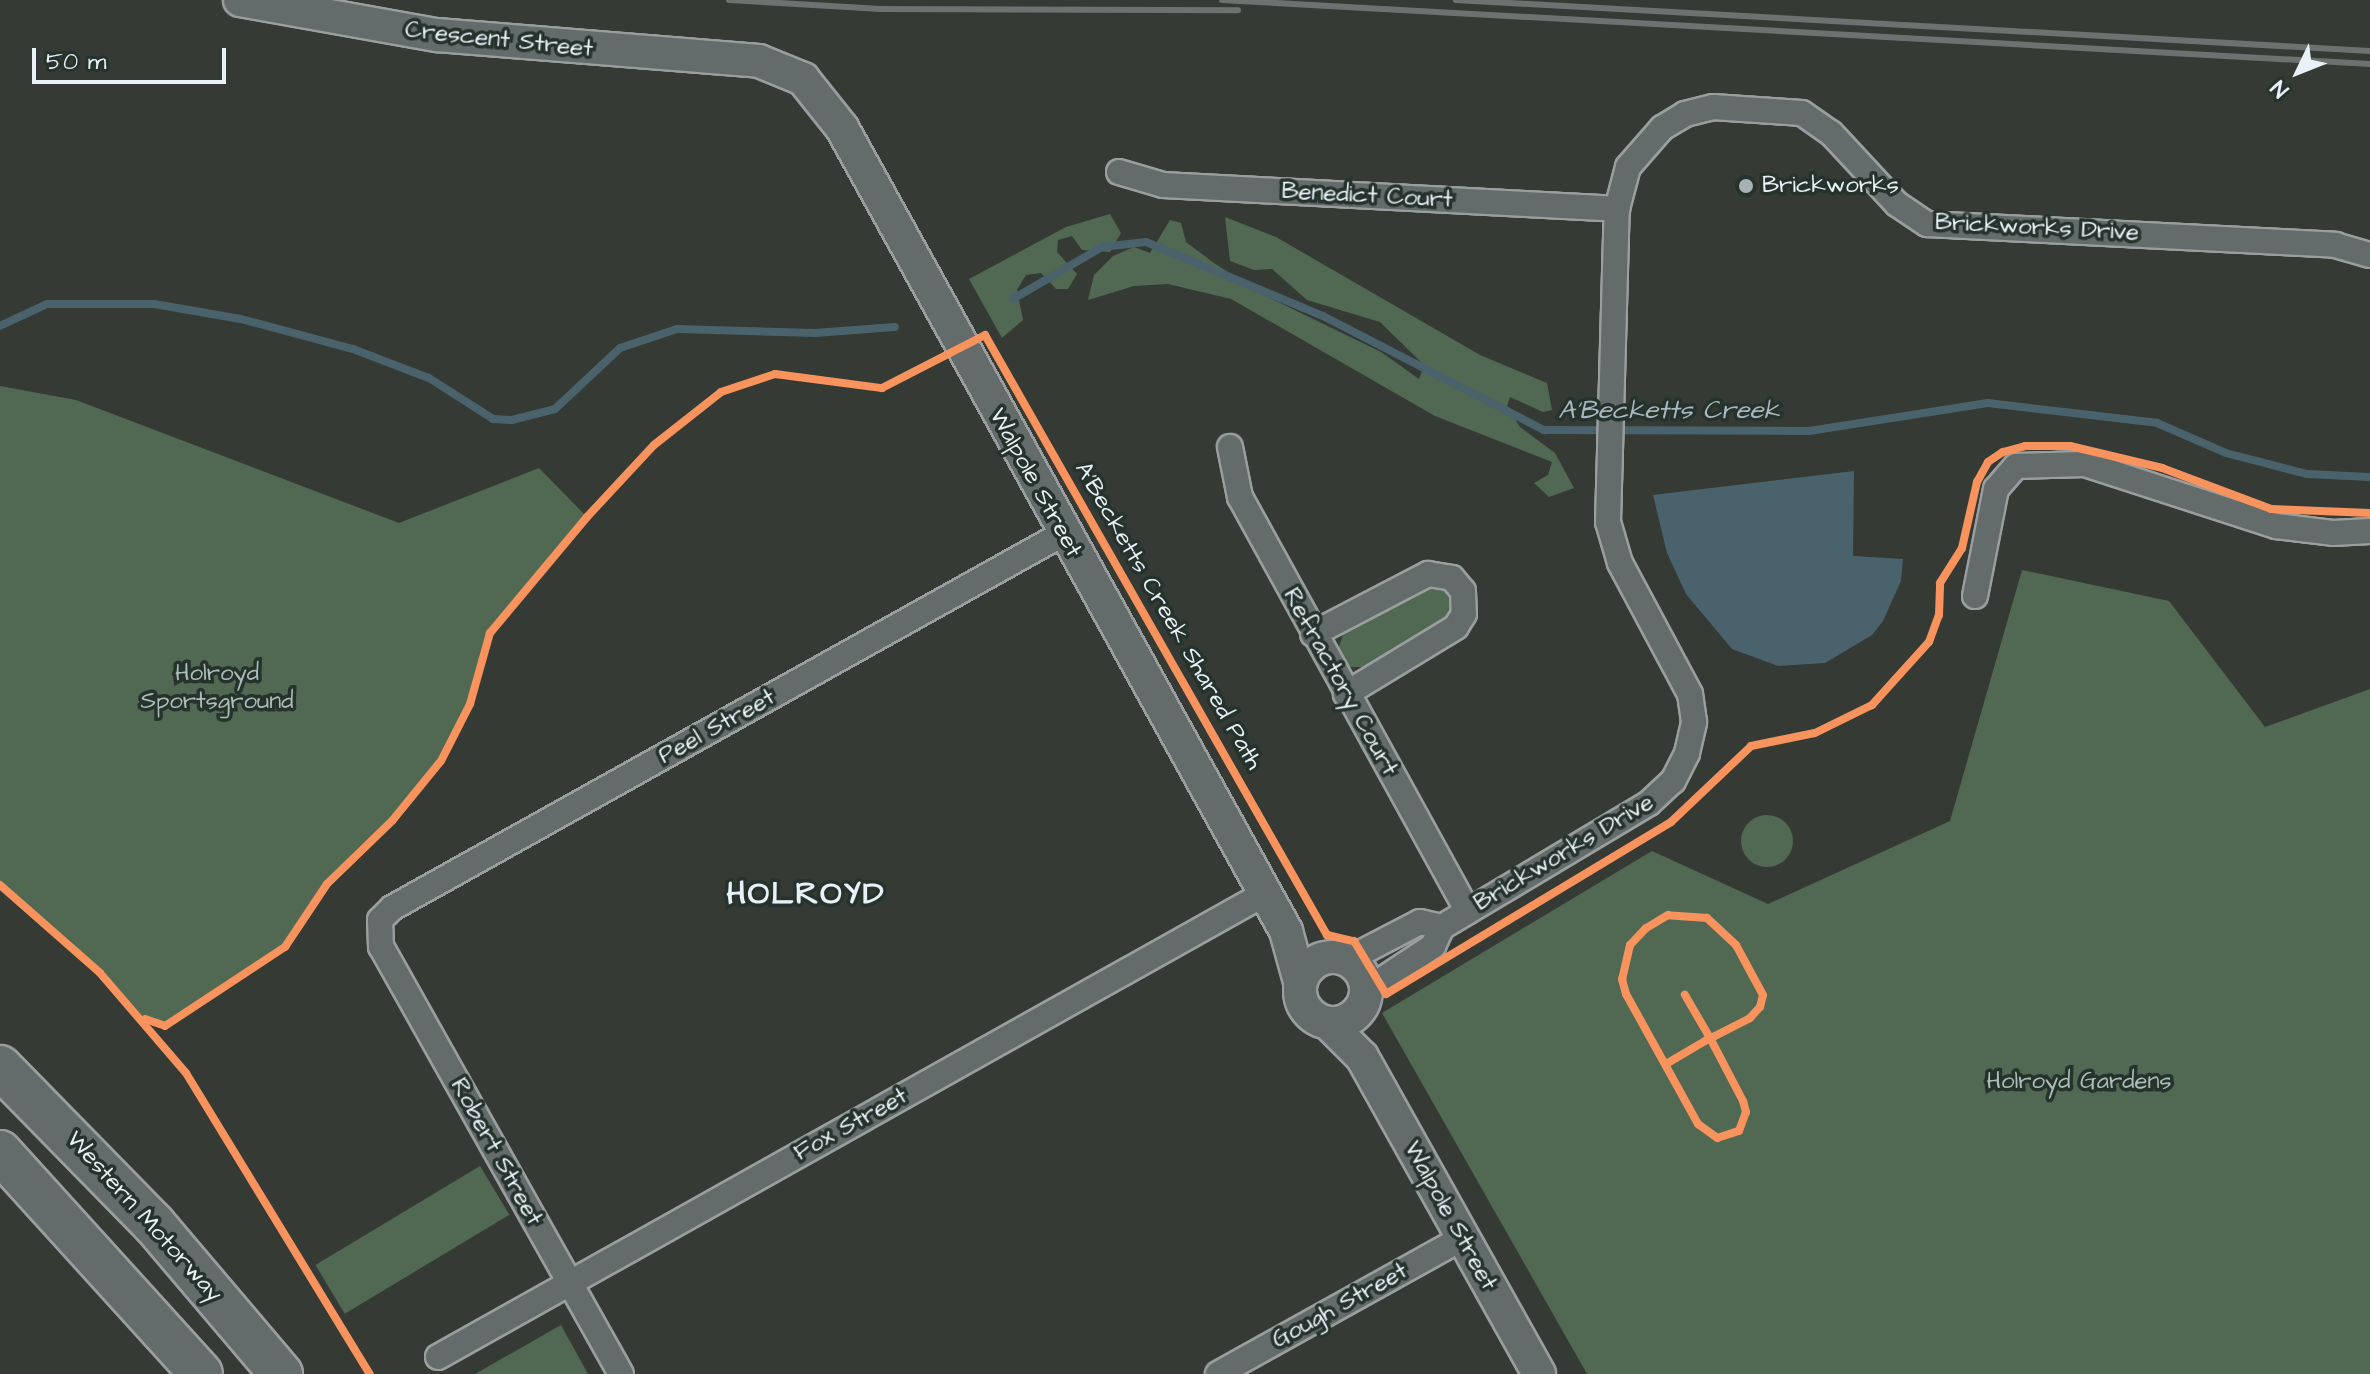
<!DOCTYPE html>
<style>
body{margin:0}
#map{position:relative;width:2370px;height:1374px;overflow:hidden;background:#353a35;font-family:"Architects Daughter",sans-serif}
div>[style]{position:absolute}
.green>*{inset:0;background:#516952;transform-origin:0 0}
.round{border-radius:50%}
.water>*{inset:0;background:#49626c}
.stream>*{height:8px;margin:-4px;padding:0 4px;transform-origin:4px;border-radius:4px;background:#49626c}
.roads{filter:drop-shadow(2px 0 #9a9e9e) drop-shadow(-2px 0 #9a9e9e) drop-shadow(0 2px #9a9e9e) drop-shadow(0 -2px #9a9e9e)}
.street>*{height:24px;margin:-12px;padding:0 12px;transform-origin:12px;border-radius:12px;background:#646b6b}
.secondary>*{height:32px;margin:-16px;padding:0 16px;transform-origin:16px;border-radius:16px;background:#646b6b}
.secondary>.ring{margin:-16px;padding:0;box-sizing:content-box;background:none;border:32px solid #646b6b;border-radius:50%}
.highway>*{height:42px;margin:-21px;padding:0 21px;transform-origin:21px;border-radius:21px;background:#646b6b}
.rail>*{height:6px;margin:-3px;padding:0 3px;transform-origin:3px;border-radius:3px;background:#6e7170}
.cycleway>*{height:8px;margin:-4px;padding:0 4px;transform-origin:4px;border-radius:4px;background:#f8935d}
.dots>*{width:22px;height:22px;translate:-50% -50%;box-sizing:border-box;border:4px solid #26332d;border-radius:50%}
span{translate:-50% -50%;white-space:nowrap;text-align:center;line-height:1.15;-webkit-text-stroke:7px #26332d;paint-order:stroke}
.street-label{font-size:24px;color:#e8f1f8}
.poi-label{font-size:24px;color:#e8f1f8}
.left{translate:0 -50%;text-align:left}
.park-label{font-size:24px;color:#adbdb8}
.water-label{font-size:26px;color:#a9b9c2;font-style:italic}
.district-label{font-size:32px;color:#e8f1f8;font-weight:700;letter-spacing:2px}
.north{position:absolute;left:2258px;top:32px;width:80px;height:80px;-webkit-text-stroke:6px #26332d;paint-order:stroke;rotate:227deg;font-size:22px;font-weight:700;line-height:32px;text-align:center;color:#e8f1f8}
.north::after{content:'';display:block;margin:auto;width:28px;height:36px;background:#e8f1f8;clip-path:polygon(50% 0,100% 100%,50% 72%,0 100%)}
.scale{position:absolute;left:32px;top:48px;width:194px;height:36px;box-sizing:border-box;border:4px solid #e8f1f8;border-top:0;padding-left:10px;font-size:24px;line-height:28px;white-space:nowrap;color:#e8f1f8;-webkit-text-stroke:6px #26332d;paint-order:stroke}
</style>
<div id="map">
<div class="green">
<div style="clip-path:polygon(1110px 214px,1121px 233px,1110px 252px,1082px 250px,1072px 236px,1058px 240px,1057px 252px,1077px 274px,1068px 289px,1056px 289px,1041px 273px,1026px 275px,1017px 290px,1023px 320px,1002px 338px,969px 279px,1066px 227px)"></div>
<div style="clip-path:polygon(1225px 217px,1276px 237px,1480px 355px,1547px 383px,1552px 410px,1543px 412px,1510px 397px,1507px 406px,1520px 427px,1555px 453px,1574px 488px,1549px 497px,1534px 483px,1548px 475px,1552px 462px,1435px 416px,1231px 299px,1168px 284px,1134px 286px,1088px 300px,1094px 275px,1113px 256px,1134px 247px,1150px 253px,1170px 220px,1181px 223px,1186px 242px,1214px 263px,1264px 295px,1381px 352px,1419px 379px,1424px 365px,1380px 322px,1307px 300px,1272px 269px,1254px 270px,1230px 261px)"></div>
<div style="clip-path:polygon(0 386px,76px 400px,399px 523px,539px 468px,587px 517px,490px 633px,470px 704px,441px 761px,392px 821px,327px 884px,285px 947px,165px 1026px,145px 1019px,0 885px)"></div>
<div style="clip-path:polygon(2022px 570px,2169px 601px,2265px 727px,2370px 689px,2370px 1374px,1587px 1374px,1382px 1013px,1652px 851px,1768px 904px,1950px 821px)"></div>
<div style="clip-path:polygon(1429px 585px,1444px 585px,1453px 595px,1451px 619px,1368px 667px,1346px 667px,1337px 652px,1343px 635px)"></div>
<div class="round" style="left:1741px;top:815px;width:52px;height:52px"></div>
<div style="left:480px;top:1166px;width:57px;height:192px;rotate:59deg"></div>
<div style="clip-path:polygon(561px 1325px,588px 1374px,475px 1374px)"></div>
</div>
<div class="water">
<div style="clip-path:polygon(1854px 471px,1853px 556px,1903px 559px,1901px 581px,1883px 621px,1872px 635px,1825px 663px,1778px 666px,1732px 649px,1686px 594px,1667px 553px,1653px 495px)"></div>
</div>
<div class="stream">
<div style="left:1013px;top:299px;width:103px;rotate:-30.3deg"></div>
<div style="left:1102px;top:247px;width:44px;rotate:-6.5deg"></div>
<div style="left:1146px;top:242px;width:192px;rotate:22.7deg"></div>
<div style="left:1323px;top:316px;width:249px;rotate:27.3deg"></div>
<div style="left:1544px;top:430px;width:265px;rotate:0.2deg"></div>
<div style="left:1809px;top:431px;width:181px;rotate:-8.9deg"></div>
<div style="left:1988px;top:403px;width:170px;rotate:6.7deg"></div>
<div style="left:2157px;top:423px;width:75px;rotate:23.5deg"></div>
<div style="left:2226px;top:453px;width:84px;rotate:14.5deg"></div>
<div style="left:2307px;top:474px;width:63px;rotate:2.7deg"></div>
<div style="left:0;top:326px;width:52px;rotate:-25.1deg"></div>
<div style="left:47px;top:304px;width:107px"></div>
<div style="left:154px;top:304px;width:88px;rotate:9.8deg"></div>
<div style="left:241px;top:319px;width:116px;rotate:15deg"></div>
<div style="left:353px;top:349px;width:81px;rotate:20.9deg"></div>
<div style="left:429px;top:378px;width:76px;rotate:32.6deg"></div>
<div style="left:493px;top:419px;width:19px;rotate:3deg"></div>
<div style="left:512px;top:420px;width:44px;rotate:-14.3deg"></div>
<div style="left:555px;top:409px;width:89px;rotate:-43.2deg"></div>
<div style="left:620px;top:348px;width:60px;rotate:-18.4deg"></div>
<div style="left:677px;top:329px;width:138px;rotate:1.7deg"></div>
<div style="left:815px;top:333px;width:80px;rotate:-4.3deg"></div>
</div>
<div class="roads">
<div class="street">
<div style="left:1119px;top:172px;width:46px;rotate:16.5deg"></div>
<div style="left:1163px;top:185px;width:455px;rotate:3deg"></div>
<div style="left:1230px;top:447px;width:51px;rotate:78.7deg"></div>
<div style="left:1240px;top:497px;width:473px;rotate:61.2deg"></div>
<div style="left:1975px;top:596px;width:109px;rotate:-78.9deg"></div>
<div style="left:1996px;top:489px;width:30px;rotate:-49deg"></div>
<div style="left:2016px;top:466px;width:69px;rotate:-1.7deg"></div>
<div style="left:2085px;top:464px;width:201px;rotate:18deg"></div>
<div style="left:2276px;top:526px;width:57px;rotate:7deg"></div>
<div style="left:2333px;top:533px;width:37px;rotate:-3deg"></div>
<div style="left:1313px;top:634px;width:130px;rotate:-27.6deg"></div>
<div style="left:1428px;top:574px;width:24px;rotate:9deg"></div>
<div style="left:1452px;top:578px;width:17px;rotate:50deg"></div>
<div style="left:1463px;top:591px;width:23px;rotate:88deg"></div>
<div style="left:1464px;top:614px;width:15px;rotate:122deg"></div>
<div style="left:1456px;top:627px;width:129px;rotate:148.7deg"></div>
<div style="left:1347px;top:960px;width:82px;rotate:-27.5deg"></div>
<div style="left:1420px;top:922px;width:23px;rotate:13deg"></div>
<div style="left:1365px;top:991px;width:82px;rotate:-33.5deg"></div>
<div style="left:1433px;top:946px;width:21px;rotate:-65deg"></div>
<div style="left:1442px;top:927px;width:241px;rotate:-30.9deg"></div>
<div style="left:1649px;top:803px;width:33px;rotate:-43deg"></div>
<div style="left:1673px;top:781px;width:31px;rotate:-63deg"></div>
<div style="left:1687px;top:753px;width:32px;rotate:-77deg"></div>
<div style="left:1694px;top:722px;width:28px;rotate:-98deg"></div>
<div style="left:1690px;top:694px;width:149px;rotate:-118.1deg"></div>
<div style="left:1620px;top:563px;width:43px;rotate:-106.3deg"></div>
<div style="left:1608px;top:522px;width:313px;rotate:-88.4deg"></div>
<div style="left:1617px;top:209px;width:43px;rotate:-75.3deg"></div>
<div style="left:1628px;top:167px;width:52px;rotate:-48.9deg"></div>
<div style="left:1662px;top:128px;width:27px;rotate:-31deg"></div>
<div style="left:1685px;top:114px;width:29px;rotate:-14deg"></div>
<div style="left:1713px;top:107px;width:89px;rotate:3.9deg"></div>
<div style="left:1802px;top:113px;width:35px;rotate:35deg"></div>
<div style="left:1831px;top:133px;width:97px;rotate:47.1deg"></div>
<div style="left:1897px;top:204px;width:36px;rotate:34deg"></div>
<div style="left:1927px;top:224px;width:409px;rotate:2.9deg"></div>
<div style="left:2335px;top:245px;width:36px;rotate:16deg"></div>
<div style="left:438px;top:1357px;width:947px;rotate:-29.27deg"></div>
<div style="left:621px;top:1374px;width:490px;rotate:-119.3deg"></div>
<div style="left:381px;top:947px;width:27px;rotate:-92deg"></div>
<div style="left:380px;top:920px;width:17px;rotate:-45deg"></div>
<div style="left:392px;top:908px;width:770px;rotate:-29.16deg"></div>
<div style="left:1218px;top:1374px;width:279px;rotate:-29.1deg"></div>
</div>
<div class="secondary">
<div style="left:240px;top:0;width:200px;rotate:10.1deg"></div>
<div style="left:437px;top:35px;width:323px;rotate:4.6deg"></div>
<div style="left:759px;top:61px;width:48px;rotate:22.2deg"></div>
<div style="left:803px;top:79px;width:63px;rotate:51.5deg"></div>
<div style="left:842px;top:128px;width:918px;rotate:61.06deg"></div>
<div style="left:1286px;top:931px;width:53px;rotate:74.6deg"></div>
<div class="ring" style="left:1300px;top:957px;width:34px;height:34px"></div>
<div style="left:1328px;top:1023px;width:48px;rotate:45deg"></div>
<div style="left:1362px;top:1057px;width:363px;rotate:60.8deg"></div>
</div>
<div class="highway">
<div style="left:0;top:1067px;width:219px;rotate:45.6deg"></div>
<div style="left:153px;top:1223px;width:198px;rotate:49.7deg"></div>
<div style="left:0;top:1152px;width:299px;rotate:47.8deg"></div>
</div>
</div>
<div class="rail">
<div style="left:729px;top:0;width:152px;rotate:3.4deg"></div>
<div style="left:881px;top:9px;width:357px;rotate:0.2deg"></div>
<div style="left:1222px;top:0;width:1150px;rotate:3.19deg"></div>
<div style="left:1456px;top:0;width:915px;rotate:3.19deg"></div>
</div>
<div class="cycleway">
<div style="left:0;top:885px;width:133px;rotate:41.3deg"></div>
<div style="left:100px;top:973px;width:132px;rotate:49.3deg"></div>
<div style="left:186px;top:1073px;width:353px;rotate:58.6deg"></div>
<div style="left:145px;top:1019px;width:21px;rotate:19deg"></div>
<div style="left:165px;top:1026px;width:144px;rotate:-33.4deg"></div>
<div style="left:285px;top:947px;width:76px;rotate:-56.3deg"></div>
<div style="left:327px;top:884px;width:91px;rotate:-44.1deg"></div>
<div style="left:392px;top:821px;width:77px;rotate:-50.8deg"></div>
<div style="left:441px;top:761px;width:64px;rotate:-63deg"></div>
<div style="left:470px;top:704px;width:74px;rotate:-74.3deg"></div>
<div style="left:490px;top:633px;width:151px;rotate:-50.1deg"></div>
<div style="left:587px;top:517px;width:98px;rotate:-47.1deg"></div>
<div style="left:654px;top:445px;width:85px;rotate:-38.3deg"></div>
<div style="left:721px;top:392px;width:57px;rotate:-18.4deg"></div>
<div style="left:775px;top:374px;width:108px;rotate:7.5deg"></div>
<div style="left:882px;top:388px;width:116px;rotate:-27.2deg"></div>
<div style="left:985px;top:335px;width:691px;rotate:60.32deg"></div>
<div style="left:1327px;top:935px;width:28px;rotate:13deg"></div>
<div style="left:1354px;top:941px;width:62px;rotate:58.9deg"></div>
<div style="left:1386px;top:994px;width:333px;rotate:-31.1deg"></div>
<div style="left:1671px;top:822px;width:110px;rotate:-43.5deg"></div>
<div style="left:1751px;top:746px;width:65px;rotate:-11.5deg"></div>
<div style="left:1815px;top:733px;width:64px;rotate:-26.2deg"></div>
<div style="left:1872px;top:705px;width:85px;rotate:-47.9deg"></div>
<div style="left:1929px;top:642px;width:29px;rotate:-70deg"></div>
<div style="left:1939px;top:615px;width:32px;rotate:-88deg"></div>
<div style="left:1940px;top:583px;width:41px;rotate:-57.8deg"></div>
<div style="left:1962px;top:548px;width:68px;rotate:-77.2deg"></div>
<div style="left:1977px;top:482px;width:23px;rotate:-61deg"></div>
<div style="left:1988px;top:462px;width:18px;rotate:-34deg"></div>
<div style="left:2003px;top:452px;width:23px;rotate:-15deg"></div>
<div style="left:2025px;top:446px;width:45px"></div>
<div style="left:2070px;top:446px;width:95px;rotate:13.4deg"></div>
<div style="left:2162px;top:468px;width:116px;rotate:20.6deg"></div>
<div style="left:2271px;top:509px;width:99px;rotate:2.3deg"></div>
<div style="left:1666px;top:1064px;width:45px;rotate:-30.5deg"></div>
<div style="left:1705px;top:1041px;width:6px;rotate:-31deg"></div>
<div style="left:1710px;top:1038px;width:5px;rotate:-22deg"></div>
<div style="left:1715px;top:1036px;width:39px;rotate:-27deg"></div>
<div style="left:1750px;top:1018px;width:15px;rotate:-48deg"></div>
<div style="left:1760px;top:1007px;width:12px;rotate:-76deg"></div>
<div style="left:1763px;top:995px;width:57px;rotate:-118.4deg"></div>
<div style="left:1736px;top:945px;width:40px;rotate:-137deg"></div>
<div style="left:1707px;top:918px;width:39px;rotate:-176deg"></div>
<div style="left:1668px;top:915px;width:26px;rotate:149deg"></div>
<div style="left:1646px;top:928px;width:23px;rotate:133deg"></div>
<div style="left:1630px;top:945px;width:35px;rotate:103deg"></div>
<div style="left:1622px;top:979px;width:16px;rotate:75deg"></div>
<div style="left:1626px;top:994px;width:149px;rotate:61deg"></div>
<div style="left:1698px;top:1124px;width:24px;rotate:36deg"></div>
<div style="left:1717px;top:1138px;width:23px;rotate:-18deg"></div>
<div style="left:1739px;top:1131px;width:20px;rotate:-70deg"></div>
<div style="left:1746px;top:1112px;width:11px;rotate:-105deg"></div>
<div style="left:1743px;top:1101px;width:71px;rotate:-117.6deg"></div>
<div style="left:1710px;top:1038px;width:50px;rotate:-120.2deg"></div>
</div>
<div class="dots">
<div style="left:1746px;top:186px;background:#a9b1b4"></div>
</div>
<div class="street-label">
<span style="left:499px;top:40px;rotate:6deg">Crescent Street</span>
<span style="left:1367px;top:196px;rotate:3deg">Benedict Court</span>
<span style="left:2037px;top:228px;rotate:3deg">Brickworks Drive</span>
<span style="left:1035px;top:483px;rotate:61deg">Walpole Street</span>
<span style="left:1168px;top:616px;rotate:60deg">A'Becketts Creek Shared Path</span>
<span style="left:1340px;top:682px;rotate:61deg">Refractory Court</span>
<span style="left:717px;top:727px;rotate:-29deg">Peel Street</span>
<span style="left:1564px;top:853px;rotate:-31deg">Brickworks Drive</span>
<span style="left:851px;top:1125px;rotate:-29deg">Fox Street</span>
<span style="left:496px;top:1152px;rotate:61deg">Robert Street</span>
<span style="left:1450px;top:1216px;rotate:61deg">Walpole Street</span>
<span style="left:144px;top:1217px;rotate:48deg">Western Motorway</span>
<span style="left:1340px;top:1306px;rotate:-29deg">Gough Street</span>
</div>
<div class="poi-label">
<span class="left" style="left:1762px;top:186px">Brickworks</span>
</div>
<div class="park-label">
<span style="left:217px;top:688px">Holroyd<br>Sportsground</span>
<span style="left:2079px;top:1082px">Holroyd Gardens</span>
</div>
<div class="water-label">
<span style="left:1669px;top:411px">A'Becketts Creek</span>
</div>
<div class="district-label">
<span style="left:806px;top:894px">HOLROYD</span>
</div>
<div class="north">N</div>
<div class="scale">50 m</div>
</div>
